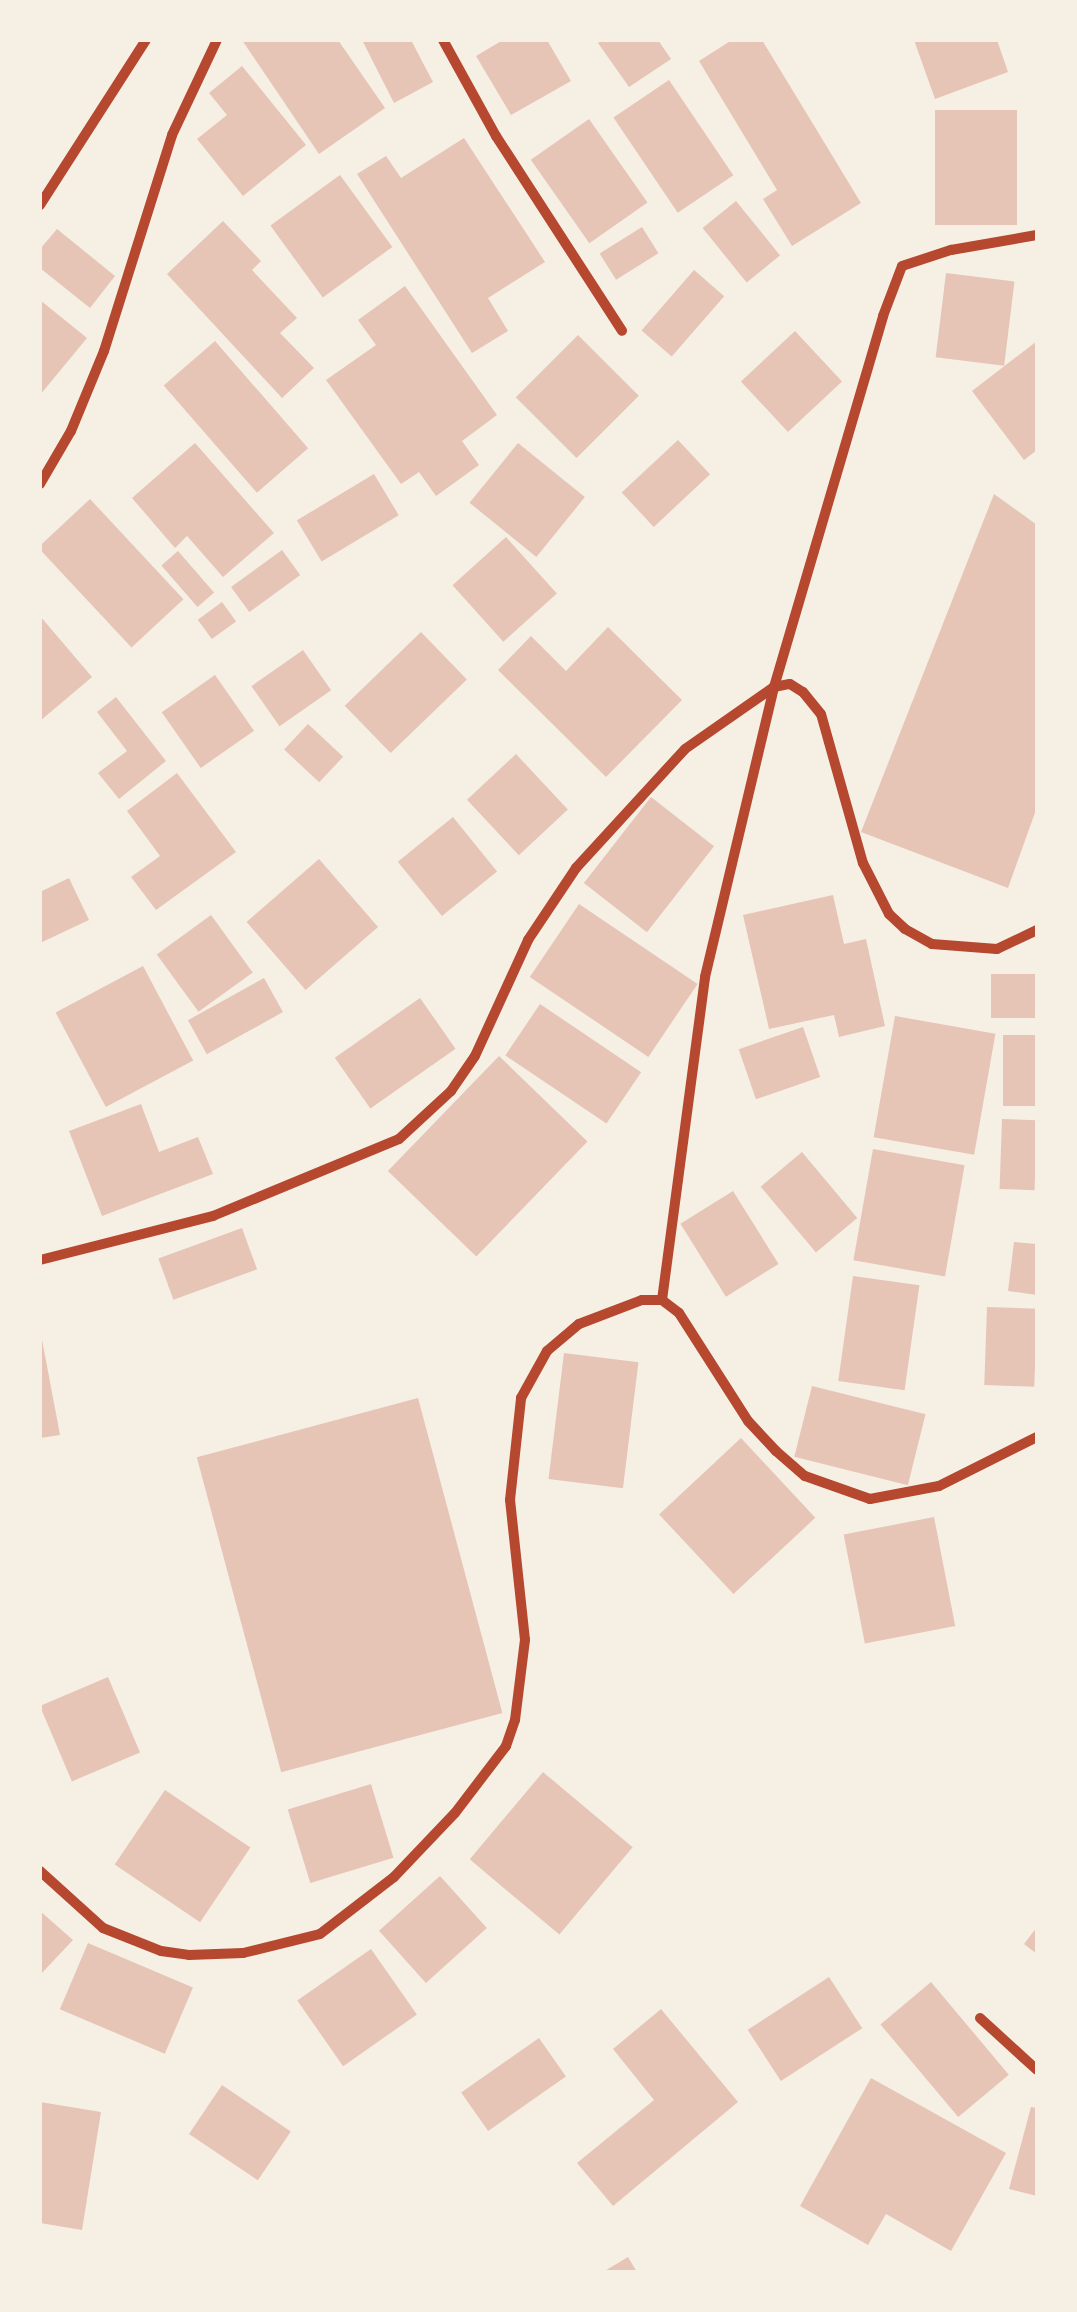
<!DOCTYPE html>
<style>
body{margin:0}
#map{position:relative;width:1077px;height:2312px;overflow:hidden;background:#f6efe4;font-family:"Titillium Web",sans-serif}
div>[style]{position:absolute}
.building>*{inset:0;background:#e6c5b7;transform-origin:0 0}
.minor>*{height:10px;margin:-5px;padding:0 5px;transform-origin:5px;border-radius:5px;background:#b5482f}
span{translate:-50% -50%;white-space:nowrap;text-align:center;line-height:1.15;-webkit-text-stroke:9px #f6efe4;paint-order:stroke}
.frame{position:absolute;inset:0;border:42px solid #f6efe4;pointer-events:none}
</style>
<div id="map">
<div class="building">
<div style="clip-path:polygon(242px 40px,338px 40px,385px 108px,319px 154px)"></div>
<div style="clip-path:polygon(362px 40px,411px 40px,433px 82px,394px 103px)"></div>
<div style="clip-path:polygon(503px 40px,547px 40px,571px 81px,511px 115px,476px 56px)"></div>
<div style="clip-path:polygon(603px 40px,658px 40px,671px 59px,629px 87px,598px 43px)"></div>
<div style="clip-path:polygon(732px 40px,762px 40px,861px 203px,792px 246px,763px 199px,777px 190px,699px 61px)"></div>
<div style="clip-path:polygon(914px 40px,997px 40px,1008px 72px,935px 99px)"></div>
<div style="clip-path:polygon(242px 66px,306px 145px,243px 196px,197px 139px,227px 115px,209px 93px)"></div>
<div style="left:669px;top:80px;width:115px;height:67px;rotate:56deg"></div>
<div style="left:1017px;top:110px;width:115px;height:82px;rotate:90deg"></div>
<div style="left:589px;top:119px;width:102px;height:71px;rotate:55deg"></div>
<div style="clip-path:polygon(464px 138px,545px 262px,488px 298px,508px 331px,472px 353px,357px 174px,386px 156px,401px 178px)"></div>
<div style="left:340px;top:175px;width:89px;height:86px;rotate:54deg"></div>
<div style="left:736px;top:201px;width:70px;height:43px;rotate:51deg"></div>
<div style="clip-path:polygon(223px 221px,261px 261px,252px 270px,297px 318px,280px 333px,314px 368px,282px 398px,167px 274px)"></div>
<div style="left:642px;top:227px;width:31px;height:50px;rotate:58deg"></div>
<div style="clip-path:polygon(57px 229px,115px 276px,90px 308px,40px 268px,40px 249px)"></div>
<div style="left:694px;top:270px;width:40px;height:80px;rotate:41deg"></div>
<div style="left:946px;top:273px;width:69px;height:85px;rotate:7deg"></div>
<div style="clip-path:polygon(405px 286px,497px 415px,462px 441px,479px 465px,436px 496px,419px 472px,401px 484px,326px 380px,376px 345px,358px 320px)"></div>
<div style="clip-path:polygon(40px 300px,87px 338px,40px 395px)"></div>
<div style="left:795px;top:331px;width:69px;height:74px;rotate:47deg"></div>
<div style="left:578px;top:335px;width:86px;height:88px;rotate:45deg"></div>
<div style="left:215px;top:341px;width:142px;height:68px;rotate:49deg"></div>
<div style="clip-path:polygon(1037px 341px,1037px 450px,1024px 460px,972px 391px)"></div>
<div style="left:678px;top:440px;width:47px;height:77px;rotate:47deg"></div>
<div style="clip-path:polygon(195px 443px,274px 533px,223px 577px,187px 536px,175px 548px,132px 498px)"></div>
<div style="left:518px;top:443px;width:86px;height:77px;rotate:39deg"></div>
<div style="left:374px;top:474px;width:48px;height:90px;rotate:59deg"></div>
<div style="clip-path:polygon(994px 494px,1037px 525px,1037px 807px,1008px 888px,861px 832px)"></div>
<div style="left:90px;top:499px;width:137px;height:71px;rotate:47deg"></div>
<div style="left:506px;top:537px;width:76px;height:72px;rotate:48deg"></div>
<div style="left:282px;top:550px;width:31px;height:63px;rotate:54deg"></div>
<div style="left:178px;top:551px;width:55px;height:22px;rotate:49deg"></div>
<div style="left:222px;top:602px;width:24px;height:30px;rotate:54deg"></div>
<div style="clip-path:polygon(40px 616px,92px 677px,40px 721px)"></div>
<div style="clip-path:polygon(608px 627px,682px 700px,606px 777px,498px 670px,531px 636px,566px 671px)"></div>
<div style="left:421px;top:632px;width:66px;height:106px;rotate:46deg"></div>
<div style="left:303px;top:650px;width:49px;height:63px;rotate:55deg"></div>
<div style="left:215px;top:675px;width:68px;height:65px;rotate:55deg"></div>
<div style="clip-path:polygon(116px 697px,166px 761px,119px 799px,98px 773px,127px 751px,97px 712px)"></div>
<div style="left:308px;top:724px;width:48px;height:35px;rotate:43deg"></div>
<div style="left:516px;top:754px;width:76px;height:67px;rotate:47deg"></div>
<div style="clip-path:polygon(177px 773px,236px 852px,156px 910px,131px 877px,160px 856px,127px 811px)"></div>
<div style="left:651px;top:797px;width:80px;height:109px;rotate:38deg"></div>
<div style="left:453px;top:817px;width:70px;height:71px;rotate:51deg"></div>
<div style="left:319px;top:859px;width:90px;height:96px;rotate:49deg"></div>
<div style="clip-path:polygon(69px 878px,89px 920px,40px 943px,40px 892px)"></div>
<div style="clip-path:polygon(833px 895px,844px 944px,866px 939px,885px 1026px,839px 1037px,834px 1015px,769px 1029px,743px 915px)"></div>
<div style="left:579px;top:904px;width:143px;height:88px;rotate:34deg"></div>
<div style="left:211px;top:915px;width:71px;height:67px;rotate:54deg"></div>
<div style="left:143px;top:966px;width:107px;height:99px;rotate:62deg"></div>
<div style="left:1037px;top:974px;width:44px;height:46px;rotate:90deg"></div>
<div style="left:264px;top:978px;width:39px;height:87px;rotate:61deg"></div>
<div style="left:420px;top:998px;width:62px;height:104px;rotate:55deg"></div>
<div style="left:540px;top:1004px;width:122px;height:62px;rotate:34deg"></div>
<div style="left:895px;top:1016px;width:102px;height:123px;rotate:10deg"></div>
<div style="left:803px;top:1027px;width:53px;height:68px;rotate:71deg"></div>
<div style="left:1037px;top:1035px;width:71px;height:34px;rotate:90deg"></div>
<div style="left:499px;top:1056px;width:123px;height:160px;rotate:44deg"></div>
<div style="clip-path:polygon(141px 1104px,159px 1152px,198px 1137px,213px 1174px,102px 1216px,69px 1131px)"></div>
<div style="left:1002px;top:1119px;width:35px;height:70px;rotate:2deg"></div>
<div style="left:873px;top:1149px;width:93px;height:113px;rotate:10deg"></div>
<div style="left:802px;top:1152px;width:86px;height:54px;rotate:50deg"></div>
<div style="left:733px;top:1191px;width:86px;height:62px;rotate:58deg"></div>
<div style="left:242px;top:1228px;width:44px;height:89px;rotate:70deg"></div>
<div style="clip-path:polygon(1014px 1242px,1037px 1244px,1037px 1295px,1008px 1291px)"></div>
<div style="left:853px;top:1276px;width:67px;height:106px;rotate:8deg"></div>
<div style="left:987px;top:1307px;width:50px;height:78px;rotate:2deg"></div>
<div style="clip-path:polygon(40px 1329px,60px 1435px,40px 1438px)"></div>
<div style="left:564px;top:1353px;width:75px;height:127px;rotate:7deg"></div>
<div style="left:812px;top:1386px;width:117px;height:73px;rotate:14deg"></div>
<div style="left:418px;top:1398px;width:326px;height:229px;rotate:75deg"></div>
<div style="left:741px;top:1438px;width:109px;height:112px;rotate:47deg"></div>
<div style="left:934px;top:1517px;width:111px;height:92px;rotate:79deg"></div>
<div style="left:108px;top:1677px;width:82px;height:74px;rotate:67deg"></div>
<div style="left:543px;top:1772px;width:117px;height:114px;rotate:40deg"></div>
<div style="left:371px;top:1784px;width:77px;height:87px;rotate:73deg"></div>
<div style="left:165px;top:1790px;width:103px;height:90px;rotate:34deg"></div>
<div style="left:440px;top:1876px;width:70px;height:82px;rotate:48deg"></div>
<div style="clip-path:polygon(40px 1911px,73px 1940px,40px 1975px)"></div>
<div style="clip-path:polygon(1037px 1927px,1037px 1954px,1024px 1944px)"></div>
<div style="left:88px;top:1943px;width:114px;height:72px;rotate:23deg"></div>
<div style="left:371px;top:1949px;width:80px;height:90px;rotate:55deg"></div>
<div style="left:829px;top:1977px;width:61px;height:97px;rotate:57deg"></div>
<div style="left:931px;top:1982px;width:121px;height:66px;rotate:50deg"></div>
<div style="clip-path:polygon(661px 2009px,738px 2102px,613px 2206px,577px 2163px,654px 2100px,613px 2049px)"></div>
<div style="left:539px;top:2038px;width:47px;height:95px;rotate:55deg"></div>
<div style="clip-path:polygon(871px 2078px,1006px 2153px,951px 2251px,886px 2214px,868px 2245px,800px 2206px)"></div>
<div style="left:222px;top:2085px;width:83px;height:59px;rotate:34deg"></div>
<div style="clip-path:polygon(40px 2102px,101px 2112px,82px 2230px,40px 2223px)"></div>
<div style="clip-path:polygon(1031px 2107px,1037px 2108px,1037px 2196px,1009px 2189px)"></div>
<div style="clip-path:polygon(628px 2257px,637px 2272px,603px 2272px)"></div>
</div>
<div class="minor">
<div style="left:443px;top:40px;width:110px;rotate:61.1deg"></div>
<div style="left:496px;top:136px;width:232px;rotate:57.1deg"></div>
<div style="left:40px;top:205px;width:196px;rotate:-57.3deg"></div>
<div style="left:40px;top:484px;width:61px;rotate:-59.7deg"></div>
<div style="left:71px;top:431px;width:87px;rotate:-67.6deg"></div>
<div style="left:104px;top:351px;width:226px;rotate:-72.5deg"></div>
<div style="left:172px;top:135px;width:105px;rotate:-64.7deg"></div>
<div style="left:40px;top:1260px;width:179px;rotate:-14.3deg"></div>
<div style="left:213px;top:1216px;width:201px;rotate:-22.5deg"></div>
<div style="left:399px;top:1139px;width:71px;rotate:-42.7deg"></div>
<div style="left:451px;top:1091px;width:42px;rotate:-55.6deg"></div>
<div style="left:475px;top:1056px;width:128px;rotate:-65.4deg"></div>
<div style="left:528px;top:940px;width:87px;rotate:-56.3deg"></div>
<div style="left:576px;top:868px;width:161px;rotate:-47.5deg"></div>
<div style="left:685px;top:749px;width:108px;rotate:-34.9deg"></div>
<div style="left:774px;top:687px;width:16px;rotate:-11deg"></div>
<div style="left:790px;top:684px;width:15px;rotate:32deg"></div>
<div style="left:803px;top:692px;width:28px;rotate:51deg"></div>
<div style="left:821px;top:714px;width:155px;rotate:74.3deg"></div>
<div style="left:863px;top:863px;width:57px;rotate:63deg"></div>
<div style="left:889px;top:914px;width:22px;rotate:43deg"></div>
<div style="left:905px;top:929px;width:31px;rotate:29deg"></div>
<div style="left:932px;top:944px;width:65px;rotate:4.4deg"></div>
<div style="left:997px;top:949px;width:44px;rotate:-25.4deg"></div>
<div style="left:662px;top:1300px;width:326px;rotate:-82.4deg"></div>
<div style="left:705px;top:977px;width:298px;rotate:-76.6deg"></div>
<div style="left:774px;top:687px;width:387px;rotate:-73.6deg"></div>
<div style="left:883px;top:316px;width:53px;rotate:-69.2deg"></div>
<div style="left:902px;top:266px;width:52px;rotate:-18.1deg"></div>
<div style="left:951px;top:250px;width:87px;rotate:-9.9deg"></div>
<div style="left:40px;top:1871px;width:85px;rotate:42.1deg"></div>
<div style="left:103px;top:1928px;width:62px;rotate:21.6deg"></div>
<div style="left:161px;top:1951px;width:28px;rotate:8deg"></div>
<div style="left:189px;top:1955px;width:54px;rotate:-2.1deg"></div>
<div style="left:243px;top:1953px;width:79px;rotate:-13.9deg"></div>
<div style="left:320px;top:1934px;width:93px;rotate:-37.6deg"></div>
<div style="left:394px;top:1877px;width:88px;rotate:-46.4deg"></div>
<div style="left:455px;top:1813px;width:84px;rotate:-52.7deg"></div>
<div style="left:506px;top:1746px;width:28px;rotate:-71deg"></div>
<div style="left:515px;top:1720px;width:81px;rotate:-82.9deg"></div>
<div style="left:525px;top:1640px;width:141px;rotate:-96.1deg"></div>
<div style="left:510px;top:1500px;width:103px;rotate:-83.8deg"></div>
<div style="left:521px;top:1398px;width:54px;rotate:-61deg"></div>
<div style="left:547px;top:1351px;width:42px;rotate:-40.2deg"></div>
<div style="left:579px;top:1324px;width:67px;rotate:-20.9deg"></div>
<div style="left:642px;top:1300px;width:20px"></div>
<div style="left:662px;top:1300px;width:21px;rotate:37deg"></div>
<div style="left:679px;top:1313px;width:128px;rotate:57.4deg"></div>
<div style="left:748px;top:1421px;width:41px;rotate:47deg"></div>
<div style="left:776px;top:1451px;width:38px;rotate:41deg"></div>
<div style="left:805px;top:1476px;width:69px;rotate:19.5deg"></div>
<div style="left:870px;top:1499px;width:70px;rotate:-10.7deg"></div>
<div style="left:939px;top:1486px;width:110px;rotate:-26.6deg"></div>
<div style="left:980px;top:2018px;width:77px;rotate:42.4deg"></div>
</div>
<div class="frame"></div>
</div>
